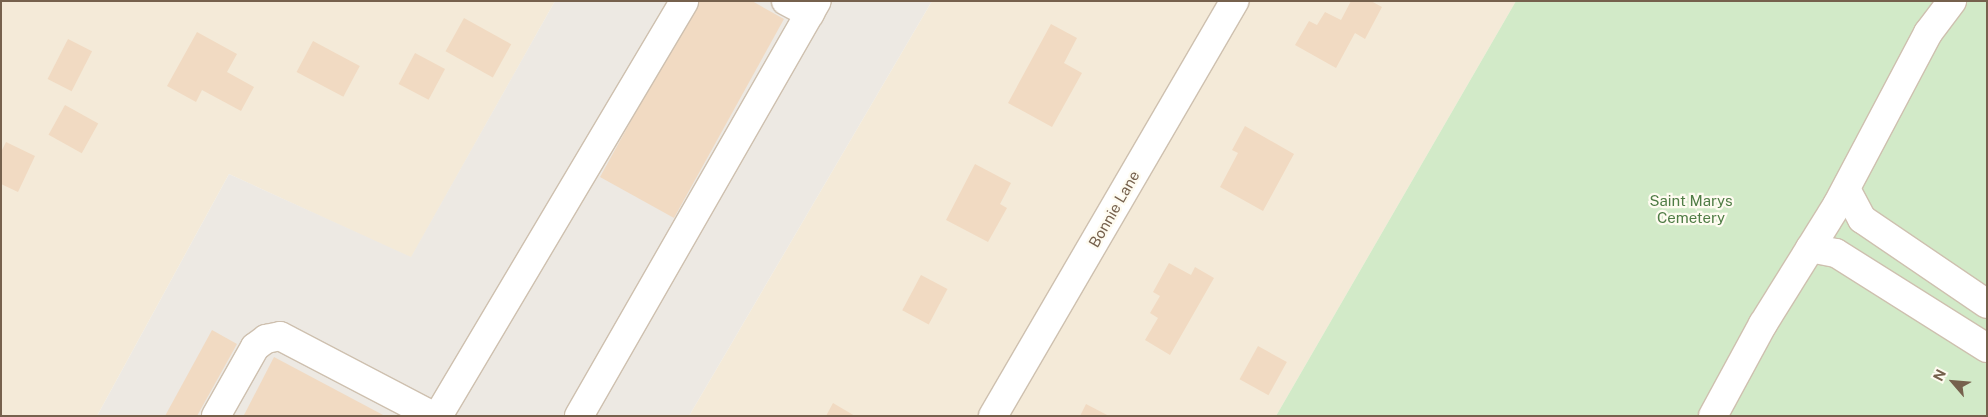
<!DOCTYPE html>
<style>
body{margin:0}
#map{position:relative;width:1988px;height:417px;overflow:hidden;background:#fcf7ea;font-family:"Public Sans",sans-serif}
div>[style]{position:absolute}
.residential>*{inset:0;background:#f4ead8}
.industrial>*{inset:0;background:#ede9e3}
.green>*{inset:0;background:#d2eac8}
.building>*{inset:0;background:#f1dac2;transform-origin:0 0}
.roads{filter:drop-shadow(1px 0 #cec0af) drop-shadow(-1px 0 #cec0af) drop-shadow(0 1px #cec0af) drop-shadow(0 -1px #cec0af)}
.minor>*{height:28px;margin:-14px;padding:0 14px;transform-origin:14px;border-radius:14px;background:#fff}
span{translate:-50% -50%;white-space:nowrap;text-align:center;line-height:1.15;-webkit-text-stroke:4.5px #fefbf0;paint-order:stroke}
.park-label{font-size:15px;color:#4f7c45}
.street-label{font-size:15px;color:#76614d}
.frame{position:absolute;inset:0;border:2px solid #76614d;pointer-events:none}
.north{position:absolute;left:1928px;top:357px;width:50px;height:50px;-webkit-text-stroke:4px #fefbf0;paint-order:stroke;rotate:297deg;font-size:14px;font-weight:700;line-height:20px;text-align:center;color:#76614d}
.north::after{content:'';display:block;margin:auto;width:18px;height:22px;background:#76614d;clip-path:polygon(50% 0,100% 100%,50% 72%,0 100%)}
</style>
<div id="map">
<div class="residential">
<div style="clip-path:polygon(1px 1px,555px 1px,411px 258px,229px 174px,97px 416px,1px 416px)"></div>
<div style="clip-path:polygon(932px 1px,1516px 1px,1276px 416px,689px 416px)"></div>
</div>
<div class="industrial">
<div style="clip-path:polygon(555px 1px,932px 1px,689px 416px,97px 416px,229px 174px,411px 257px)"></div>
</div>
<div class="green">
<div style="clip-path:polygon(1516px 1px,1987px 1px,1987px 416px,1276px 416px)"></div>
</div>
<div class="building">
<div style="clip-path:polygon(697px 1px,752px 1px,784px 19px,674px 218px,600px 177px)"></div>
<div style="clip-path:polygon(1351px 1px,1371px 1px,1382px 7px,1365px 39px,1355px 33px,1336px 68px,1295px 45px,1309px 21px,1317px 25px,1325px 12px,1341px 20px)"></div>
<div style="left:464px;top:18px;width:54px;height:38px;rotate:29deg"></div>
<div style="clip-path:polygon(1051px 24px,1077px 38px,1064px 63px,1082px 73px,1052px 127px,1008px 103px)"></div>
<div style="clip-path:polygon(197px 32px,237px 54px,227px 72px,254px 87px,241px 111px,202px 90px,196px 102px,167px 86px)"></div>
<div style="left:68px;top:39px;width:27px;height:45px;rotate:27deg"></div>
<div style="left:313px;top:41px;width:53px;height:35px;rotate:28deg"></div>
<div style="left:415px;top:53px;width:34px;height:35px;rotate:28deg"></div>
<div style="left:65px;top:105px;width:38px;height:34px;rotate:29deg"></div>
<div style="clip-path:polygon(1245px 126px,1294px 154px,1263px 211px,1220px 187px,1238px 153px,1232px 150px)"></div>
<div style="clip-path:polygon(6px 142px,35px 156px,18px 192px,1px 184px,1px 152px)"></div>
<div style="clip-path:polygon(975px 164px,1011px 183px,1000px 204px,1007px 208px,988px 242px,946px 220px)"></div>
<div style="clip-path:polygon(1169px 263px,1191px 275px,1195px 267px,1214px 278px,1170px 355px,1145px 340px,1158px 318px,1150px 313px,1160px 296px,1153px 292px)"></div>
<div style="left:921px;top:275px;width:30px;height:40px;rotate:28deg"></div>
<div style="clip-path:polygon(212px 330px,237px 344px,197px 416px,165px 416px)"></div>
<div style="left:1258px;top:346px;width:33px;height:38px;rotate:29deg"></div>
<div style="clip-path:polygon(274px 357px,385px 416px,246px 416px,244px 415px)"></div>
<div style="clip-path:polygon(833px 403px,855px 416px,826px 416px)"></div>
<div style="clip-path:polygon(1086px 404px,1109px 416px,1080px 416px)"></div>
</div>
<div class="roads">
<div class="minor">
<div style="left:786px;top:1px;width:27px;rotate:28deg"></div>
<div style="left:1846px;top:189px;width:34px;rotate:62deg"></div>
<div style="left:1862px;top:219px;width:151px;rotate:34.2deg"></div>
<div style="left:1810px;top:248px;width:26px;rotate:11deg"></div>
<div style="left:1836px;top:253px;width:178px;rotate:32.2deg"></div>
<div style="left:216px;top:416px;width:79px;rotate:-60.5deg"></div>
<div style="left:255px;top:347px;width:14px;rotate:-36deg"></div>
<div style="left:266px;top:339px;width:14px;rotate:-12deg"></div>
<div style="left:280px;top:336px;width:173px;rotate:27.6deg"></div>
<div style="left:438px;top:416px;width:482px;rotate:-59.3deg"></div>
<div style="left:579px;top:416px;width:478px;rotate:-60.2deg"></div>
<div style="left:993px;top:416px;width:480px;rotate:-59.8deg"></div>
<div style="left:1713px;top:416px;width:105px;rotate:-61.5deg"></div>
<div style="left:1763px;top:324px;width:140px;rotate:-58.1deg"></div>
<div style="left:1837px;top:205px;width:195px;rotate:-62.1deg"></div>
<div style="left:1928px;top:33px;width:40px;rotate:-53deg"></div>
</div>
</div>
<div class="park-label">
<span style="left:1691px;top:209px">Saint Marys<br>Cemetery</span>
</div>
<div class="street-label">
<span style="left:1114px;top:209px;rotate:-60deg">Bonnie Lane</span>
</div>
<div class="frame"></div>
<div class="north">N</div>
</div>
